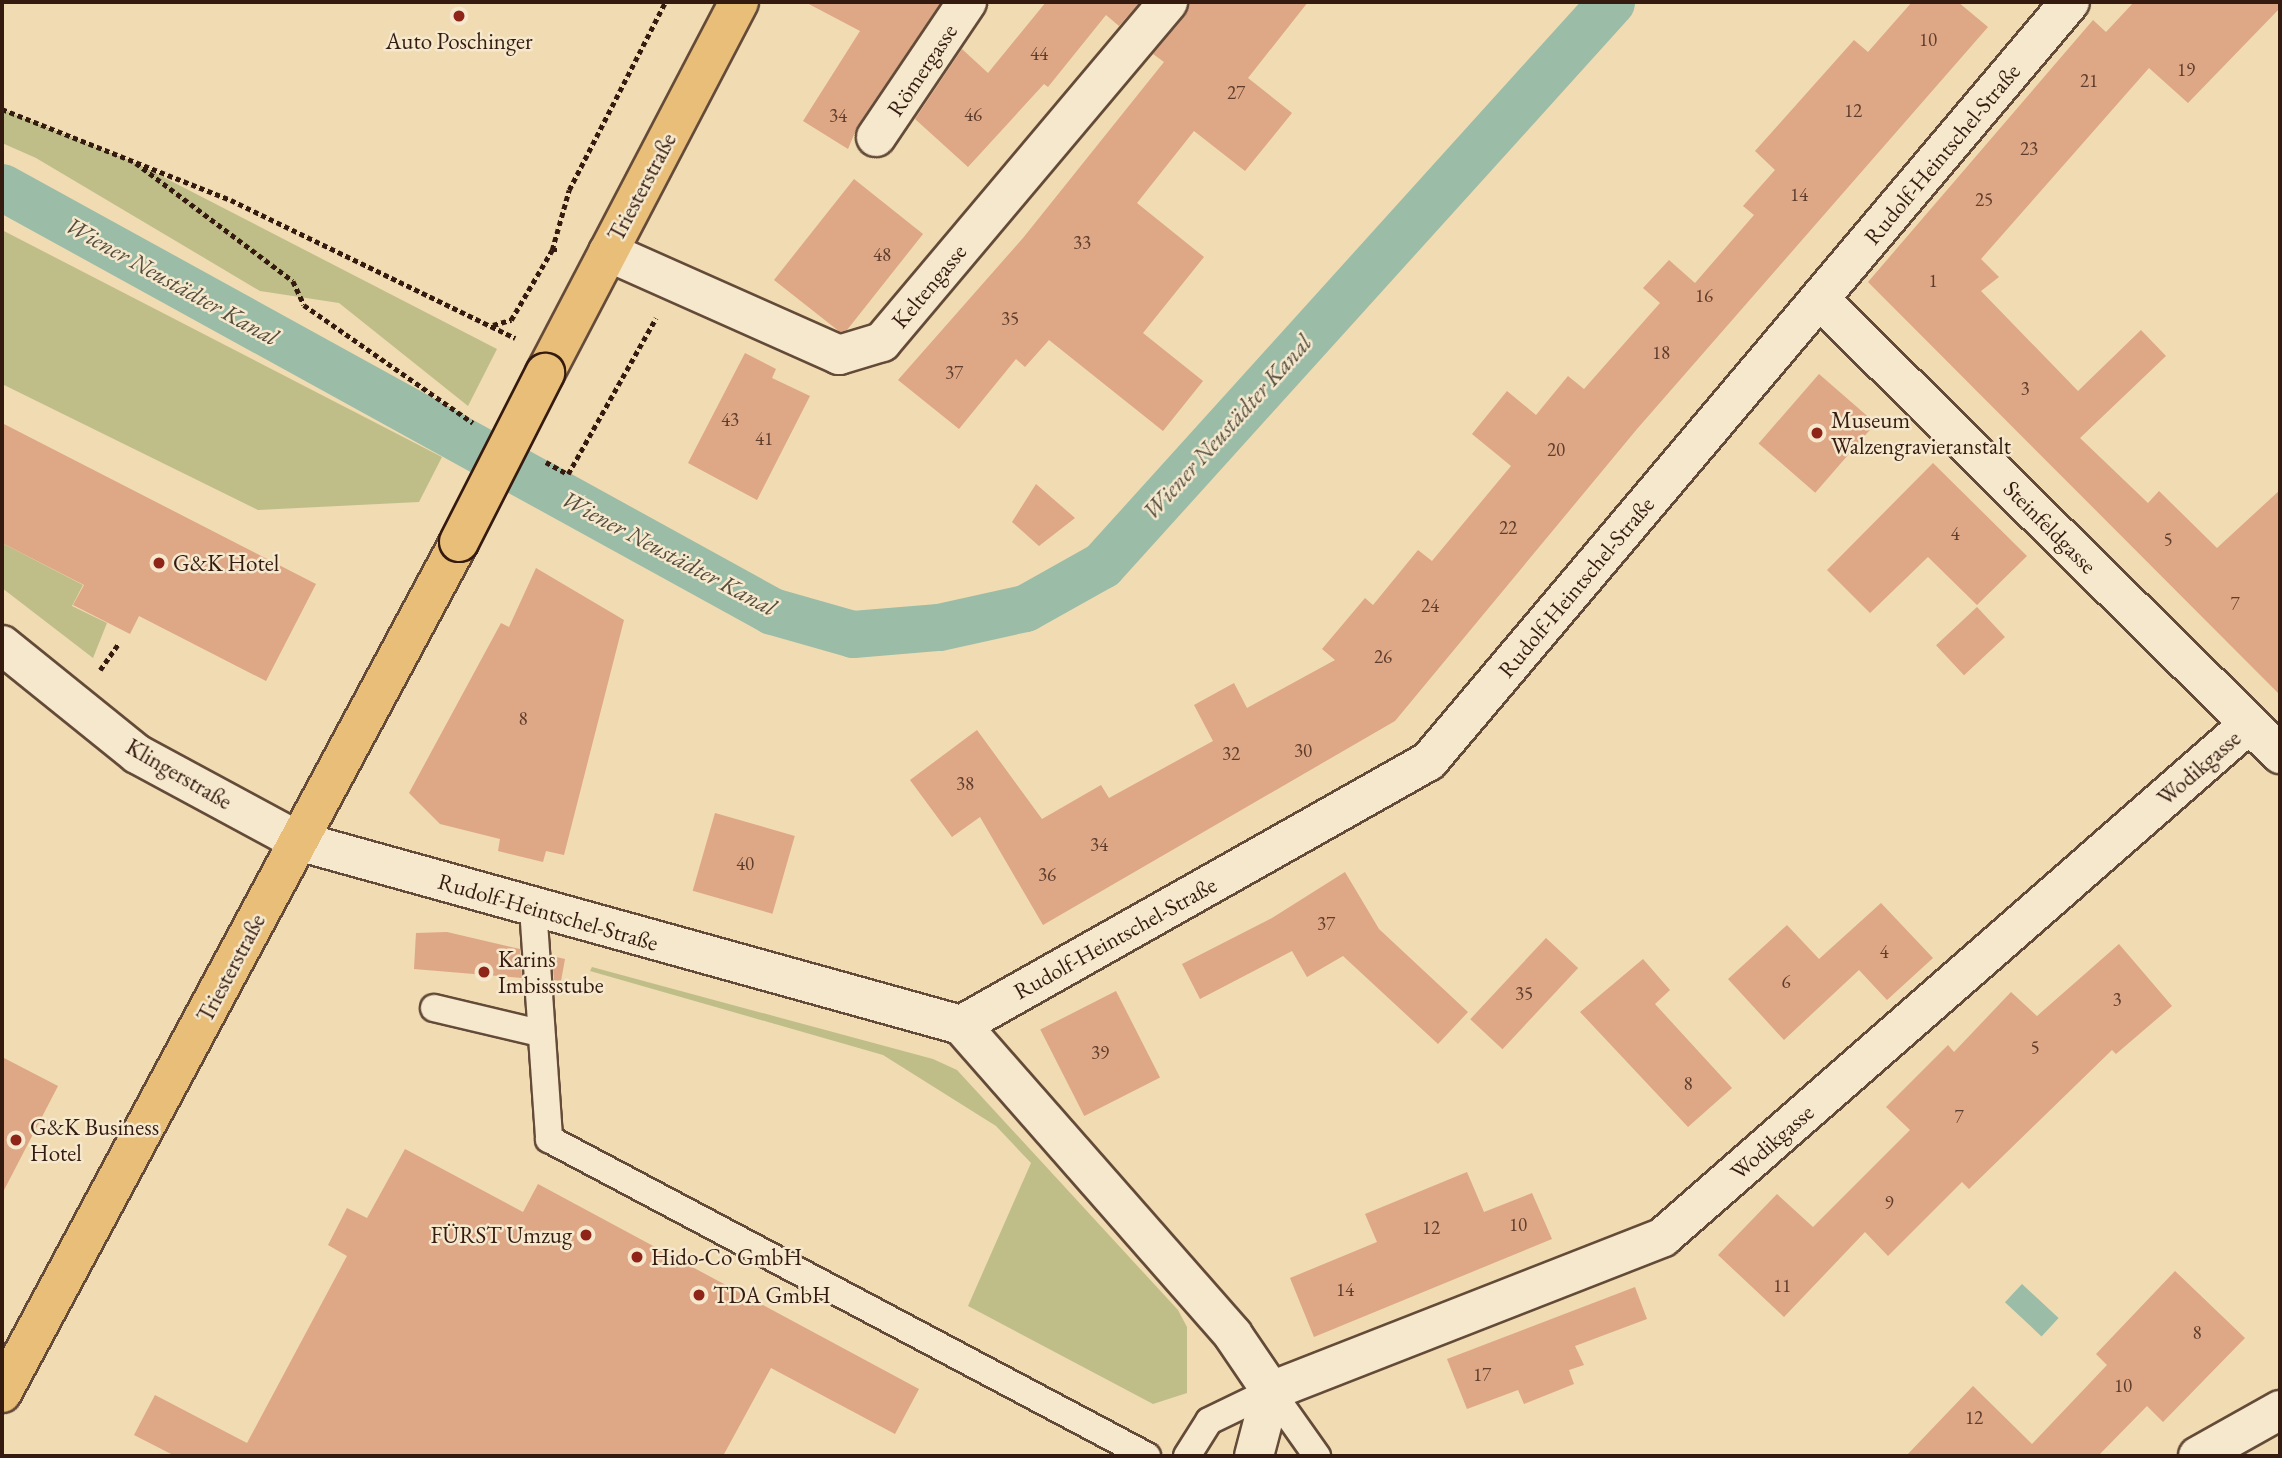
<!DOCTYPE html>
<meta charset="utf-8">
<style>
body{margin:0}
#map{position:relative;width:2282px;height:1458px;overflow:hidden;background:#f0dbb2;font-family:"EB Garamond",serif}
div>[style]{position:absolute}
.green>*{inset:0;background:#c0be88}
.water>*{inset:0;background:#9bbca7;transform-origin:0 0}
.canal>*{height:47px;margin:-23.5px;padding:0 23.5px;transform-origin:23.5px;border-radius:23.5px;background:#9bbca7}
.building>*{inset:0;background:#dea785;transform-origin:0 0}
.path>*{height:4.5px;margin-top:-2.25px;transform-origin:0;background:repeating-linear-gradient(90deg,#351a10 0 5px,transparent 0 8.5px)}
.roads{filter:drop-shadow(2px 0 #644a38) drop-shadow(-2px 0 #644a38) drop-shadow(0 2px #644a38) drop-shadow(0 -2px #644a38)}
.service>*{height:26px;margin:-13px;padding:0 13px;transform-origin:13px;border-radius:13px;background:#f5e8cd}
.minor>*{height:38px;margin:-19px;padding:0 19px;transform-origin:19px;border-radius:19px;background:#f5e8cd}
.primary>*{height:38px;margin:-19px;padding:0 19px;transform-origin:19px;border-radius:19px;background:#e8be79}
.bridges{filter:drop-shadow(2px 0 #351a10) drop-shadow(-2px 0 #351a10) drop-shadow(0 2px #351a10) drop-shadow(0 -2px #351a10)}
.primary-bridge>*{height:38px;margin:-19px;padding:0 19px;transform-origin:19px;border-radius:19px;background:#e8be79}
.dots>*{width:19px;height:19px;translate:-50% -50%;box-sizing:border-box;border:4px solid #f5e8cd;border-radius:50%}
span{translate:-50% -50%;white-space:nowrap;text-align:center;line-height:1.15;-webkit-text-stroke:5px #f5e8cd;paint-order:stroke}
.number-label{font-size:19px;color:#5f3d2d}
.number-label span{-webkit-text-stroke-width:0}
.poi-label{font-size:23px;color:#351a10}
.left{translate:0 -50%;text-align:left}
.right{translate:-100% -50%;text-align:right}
.street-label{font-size:23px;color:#351a10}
.water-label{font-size:24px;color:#544b3d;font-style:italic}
.frame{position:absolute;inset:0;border:4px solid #351a10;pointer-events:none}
</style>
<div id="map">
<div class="green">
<div style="clip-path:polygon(2px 109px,136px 163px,497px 349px,468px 406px,339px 303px,260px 291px,36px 158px,2px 143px)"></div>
<div style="clip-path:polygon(2px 230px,442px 457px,419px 502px,258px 510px,2px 384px)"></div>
<div style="clip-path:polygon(2px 543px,83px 585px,72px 606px,107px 623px,93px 658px,2px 588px)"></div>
<div style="clip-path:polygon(592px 967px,933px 1059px,957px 1070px,1178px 1310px,1187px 1327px,1187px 1393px,1153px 1404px,968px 1306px,1031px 1163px,996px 1126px,883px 1055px,590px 971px)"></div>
</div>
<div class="water">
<div style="left:2022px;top:1284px;width:50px;height:25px;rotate:43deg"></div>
</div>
<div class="canal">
<div style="left:2px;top:187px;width:879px;rotate:28.84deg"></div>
<div style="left:772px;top:611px;width:84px;rotate:15.9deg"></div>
<div style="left:853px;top:634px;width:86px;rotate:-4.7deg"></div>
<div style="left:939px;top:627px;width:88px;rotate:-12.5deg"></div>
<div style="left:1025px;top:608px;width:88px;rotate:-29.2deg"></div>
<div style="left:1102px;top:565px;width:759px;rotate:-47.88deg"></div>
</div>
<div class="building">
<div style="clip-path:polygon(805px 2px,941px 2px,858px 125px,848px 149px,803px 121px,860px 31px)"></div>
<div style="clip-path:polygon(1046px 2px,1140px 2px,1119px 26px,1106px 15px,1048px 87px,1044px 84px,968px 167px,915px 119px,962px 49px,988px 73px)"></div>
<div style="clip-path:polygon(1189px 2px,1308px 2px,1248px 78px,1292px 113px,1245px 171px,1194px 131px,1137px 203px,1204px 257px,1143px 333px,1203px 381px,1163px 431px,1049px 340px,1025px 367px,1016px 359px,959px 429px,898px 380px,1023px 238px,1164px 62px,1153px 54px,1185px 16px)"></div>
<div style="clip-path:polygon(1912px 2px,1958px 2px,1988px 27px,1637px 429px,1395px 721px,1043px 925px,980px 817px,952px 837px,910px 780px,977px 730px,1042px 819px,1101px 785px,1109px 798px,1213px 741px,1194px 705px,1234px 683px,1247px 708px,1335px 660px,1322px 649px,1365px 598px,1373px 605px,1418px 550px,1432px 561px,1511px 466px,1472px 434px,1507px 391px,1536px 415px,1568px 376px,1584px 389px,1660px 303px,1643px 288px,1669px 260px,1695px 283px,1754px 215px,1743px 206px,1775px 170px,1755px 151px,1854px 40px,1868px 52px)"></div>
<div style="clip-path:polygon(2134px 2px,2280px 2px,2280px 8px,2188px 103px,2149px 68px,1981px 259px,1999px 277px,1981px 291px,2078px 391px,2141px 330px,2166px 356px,2080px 438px,2148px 503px,2159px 491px,2217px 548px,2280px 490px,2280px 695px,1868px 282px,2093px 20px,2106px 32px)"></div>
<div style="clip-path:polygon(854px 179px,923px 234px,847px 330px,840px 332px,774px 280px)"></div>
<div style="clip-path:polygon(745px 353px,776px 369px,772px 378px,810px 396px,757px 500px,688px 463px)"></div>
<div style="left:1819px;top:374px;width:75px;height:92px;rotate:41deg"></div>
<div style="clip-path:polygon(2px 423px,316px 584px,266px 681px,139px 616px,130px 634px,73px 605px,84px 585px,2px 543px)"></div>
<div style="clip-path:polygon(1933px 463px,2027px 556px,1977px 605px,1928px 557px,1870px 613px,1827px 570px)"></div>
<div style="clip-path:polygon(1036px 484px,1075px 518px,1039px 546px,1012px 522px)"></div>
<div style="clip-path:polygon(536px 568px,624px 620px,564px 855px,546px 851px,543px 862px,498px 851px,500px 839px,440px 824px,409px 793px,501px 623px,509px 627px)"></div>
<div style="left:1977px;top:607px;width:41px;height:56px;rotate:47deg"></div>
<div style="left:715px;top:813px;width:83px;height:81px;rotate:16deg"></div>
<div style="clip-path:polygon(1345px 872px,1379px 929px,1468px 1012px,1438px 1044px,1343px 956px,1307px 977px,1292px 951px,1200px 999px,1182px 964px,1272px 918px)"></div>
<div style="clip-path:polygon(1881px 903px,1933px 958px,1887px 1000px,1859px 970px,1784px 1040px,1728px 979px,1787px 925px,1819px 959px)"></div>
<div style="clip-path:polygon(447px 932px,520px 949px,522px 978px,414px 969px,416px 933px)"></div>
<div style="left:1546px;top:938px;width:44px;height:111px;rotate:43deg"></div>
<div style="clip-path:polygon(2119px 944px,2172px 1006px,2116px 1054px,2112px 1050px,1969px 1189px,1962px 1182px,1888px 1256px,1865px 1232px,1784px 1317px,1718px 1255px,1777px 1194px,1813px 1227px,1910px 1130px,1886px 1107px,1948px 1045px,1954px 1052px,2011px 992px,2037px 1016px)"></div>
<div style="clip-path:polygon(552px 956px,565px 959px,561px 981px,554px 980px)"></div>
<div style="clip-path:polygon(1643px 959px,1670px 990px,1655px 1004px,1732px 1088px,1688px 1127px,1580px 1012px)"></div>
<div style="left:1116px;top:991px;width:97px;height:85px;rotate:63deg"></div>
<div style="clip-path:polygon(2px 1057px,58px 1086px,2px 1194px)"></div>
<div style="clip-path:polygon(405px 1149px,523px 1212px,538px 1184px,919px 1389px,895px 1434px,771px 1368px,723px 1456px,175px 1456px,134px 1435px,155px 1395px,247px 1443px,347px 1256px,328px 1245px,347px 1208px,367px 1218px)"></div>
<div style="clip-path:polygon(1467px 1172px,1484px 1212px,1532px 1193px,1552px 1239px,1314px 1337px,1290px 1278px,1377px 1242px,1365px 1214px)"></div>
<div style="clip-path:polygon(2175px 1271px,2245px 1338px,2163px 1422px,2147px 1406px,2098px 1456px,1906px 1456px,1973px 1386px,2032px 1444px,2107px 1365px,2096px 1354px)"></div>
<div style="clip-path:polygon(1635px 1287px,1647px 1319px,1575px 1346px,1584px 1365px,1569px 1370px,1574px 1384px,1524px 1404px,1518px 1390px,1467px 1409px,1447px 1359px)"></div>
</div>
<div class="path">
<div style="left:2px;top:109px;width:246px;rotate:21.7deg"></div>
<div style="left:231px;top:200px;width:316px;rotate:25.9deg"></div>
<div style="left:136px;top:163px;width:196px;rotate:36.9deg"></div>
<div style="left:293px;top:281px;width:26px;rotate:65deg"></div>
<div style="left:304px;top:305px;width:206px;rotate:34.9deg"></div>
<div style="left:552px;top:250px;width:62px;rotate:-74.2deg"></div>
<div style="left:569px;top:190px;width:211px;rotate:-62.9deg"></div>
<div style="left:493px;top:325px;width:19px;rotate:-16deg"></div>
<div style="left:511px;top:320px;width:81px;rotate:-59.6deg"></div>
<div style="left:552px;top:250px;width:9px"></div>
<div style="left:546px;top:462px;width:25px;rotate:29deg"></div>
<div style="left:568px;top:474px;width:179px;rotate:-60.6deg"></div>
<div style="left:100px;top:670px;width:33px;rotate:-55deg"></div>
</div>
<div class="roads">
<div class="service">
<div style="left:533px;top:908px;width:232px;rotate:86deg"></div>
<div style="left:549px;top:1139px;width:677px;rotate:27.93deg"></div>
<div style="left:434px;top:1008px;width:109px;rotate:13.3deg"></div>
<div style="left:1187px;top:1456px;width:41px;rotate:-57.8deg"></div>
<div style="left:1209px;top:1421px;width:69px;rotate:-25.8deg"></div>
<div style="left:1271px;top:1391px;width:80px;rotate:54.7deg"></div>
</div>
<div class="minor">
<div style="left:876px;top:137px;width:163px;rotate:-56deg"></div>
<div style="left:608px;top:252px;width:253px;rotate:24deg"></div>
<div style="left:839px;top:355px;width:45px;rotate:-16.8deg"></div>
<div style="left:882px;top:342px;width:444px;rotate:-49.9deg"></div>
<div style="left:1819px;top:299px;width:648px;rotate:44.62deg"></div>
<div style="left:2px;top:645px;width:174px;rotate:38.9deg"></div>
<div style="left:137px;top:754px;width:183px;rotate:28.4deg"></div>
<div style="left:298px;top:841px;width:688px;rotate:15.51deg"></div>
<div style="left:961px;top:1025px;width:412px;rotate:48.7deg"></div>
<div style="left:1233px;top:1335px;width:68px;rotate:55.8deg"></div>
<div style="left:961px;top:1025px;width:537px;rotate:-29.43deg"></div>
<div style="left:1429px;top:761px;width:993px;rotate:-49.82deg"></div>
<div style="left:1254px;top:1456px;width:67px;rotate:-75.3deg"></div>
<div style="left:1271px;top:1391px;width:421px;rotate:-21.4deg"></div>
<div style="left:1663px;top:1237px;width:779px;rotate:-41.2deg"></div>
<div style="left:2198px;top:1456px;width:94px;rotate:-29.3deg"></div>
</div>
<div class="primary">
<div style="left:545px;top:373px;width:419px;rotate:-62.4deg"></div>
<div style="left:2px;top:1393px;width:966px;rotate:-61.76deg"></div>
</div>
</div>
<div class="bridges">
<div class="primary-bridge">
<div style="left:459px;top:542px;width:190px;rotate:-63deg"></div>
</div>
</div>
<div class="dots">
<div style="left:459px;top:16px;background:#8f2418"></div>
<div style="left:1817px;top:433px;background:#8f2418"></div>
<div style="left:159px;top:563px;background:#8f2418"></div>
<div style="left:484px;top:972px;background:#8f2418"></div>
<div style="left:16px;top:1140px;background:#8f2418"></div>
<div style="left:586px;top:1235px;background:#8f2418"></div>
<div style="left:637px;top:1257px;background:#8f2418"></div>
<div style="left:699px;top:1295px;background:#8f2418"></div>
</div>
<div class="number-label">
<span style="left:1928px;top:40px">10</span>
<span style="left:1039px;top:54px">44</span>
<span style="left:2186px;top:70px">19</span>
<span style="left:2089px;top:81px">21</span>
<span style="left:1236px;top:93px">27</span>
<span style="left:1853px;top:111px">12</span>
<span style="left:973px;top:115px">46</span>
<span style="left:838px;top:116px">34</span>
<span style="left:2029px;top:149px">23</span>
<span style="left:1799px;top:195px">14</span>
<span style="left:1984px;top:200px">25</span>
<span style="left:1082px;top:243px">33</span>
<span style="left:882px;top:255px">48</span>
<span style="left:1933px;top:281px">1</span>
<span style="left:1704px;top:296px">16</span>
<span style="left:1010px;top:319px">35</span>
<span style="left:1661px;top:353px">18</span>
<span style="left:954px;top:373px">37</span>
<span style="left:2025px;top:389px">3</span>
<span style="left:730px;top:420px">43</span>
<span style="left:764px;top:439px">41</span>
<span style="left:1556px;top:450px">20</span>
<span style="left:1508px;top:528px">22</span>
<span style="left:1955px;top:534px">4</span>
<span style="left:2168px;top:540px">5</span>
<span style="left:2235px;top:604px">7</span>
<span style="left:1430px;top:606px">24</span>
<span style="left:1383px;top:657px">26</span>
<span style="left:523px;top:719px">8</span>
<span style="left:1303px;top:751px">30</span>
<span style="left:1231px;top:754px">32</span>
<span style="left:965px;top:784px">38</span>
<span style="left:1099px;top:845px">34</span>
<span style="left:745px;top:864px">40</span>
<span style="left:1047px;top:875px">36</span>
<span style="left:1326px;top:924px">37</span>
<span style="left:1884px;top:952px">4</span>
<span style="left:1786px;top:982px">6</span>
<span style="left:1524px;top:994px">35</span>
<span style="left:2117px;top:1000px">3</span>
<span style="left:2035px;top:1048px">5</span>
<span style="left:1100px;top:1053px">39</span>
<span style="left:1688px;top:1084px">8</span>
<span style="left:1959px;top:1117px">7</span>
<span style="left:1889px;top:1203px">9</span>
<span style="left:1518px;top:1225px">10</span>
<span style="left:1431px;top:1228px">12</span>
<span style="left:1782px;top:1286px">11</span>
<span style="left:1345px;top:1290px">14</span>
<span style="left:2197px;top:1333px">8</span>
<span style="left:1482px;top:1375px">17</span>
<span style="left:2123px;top:1386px">10</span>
<span style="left:1974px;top:1418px">12</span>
</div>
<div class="poi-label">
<span style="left:459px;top:41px">Auto Poschinger</span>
<span class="left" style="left:1831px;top:433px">Museum<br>Walzengravieranstalt</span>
<span class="left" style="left:173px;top:563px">G&amp;K Hotel</span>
<span class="left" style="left:498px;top:972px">Karins<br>Imbissstube</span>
<span class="left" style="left:30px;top:1140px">G&amp;K Business<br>Hotel</span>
<span class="right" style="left:572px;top:1235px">FÜRST Umzug</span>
<span class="left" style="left:651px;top:1257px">Hido-Co GmbH</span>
<span class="left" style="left:713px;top:1295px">TDA GmbH</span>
</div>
<div class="street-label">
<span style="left:922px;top:70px;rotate:-56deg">Römergasse</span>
<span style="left:1942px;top:154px;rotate:-50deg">Rudolf-Heintschel-Straße</span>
<span style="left:642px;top:187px;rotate:-62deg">Triesterstraße</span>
<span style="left:929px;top:286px;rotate:-50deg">Keltengasse</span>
<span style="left:2050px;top:527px;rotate:45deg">Steinfeldgasse</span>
<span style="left:1576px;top:587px;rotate:-50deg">Rudolf-Heintschel-Straße</span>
<span style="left:2199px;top:768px;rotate:-41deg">Wodikgasse</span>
<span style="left:179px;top:774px;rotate:30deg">Klingerstraße</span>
<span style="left:548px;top:912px;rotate:16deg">Rudolf-Heintschel-Straße</span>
<span style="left:1115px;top:938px;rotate:-29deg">Rudolf-Heintschel-Straße</span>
<span style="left:231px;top:968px;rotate:-62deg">Triesterstraße</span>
<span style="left:1772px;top:1142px;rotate:-41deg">Wodikgasse</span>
</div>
<div class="water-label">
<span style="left:172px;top:281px;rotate:29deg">Wiener Neustädter Kanal</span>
<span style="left:1227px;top:427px;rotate:-48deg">Wiener Neustädter Kanal</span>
<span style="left:669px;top:553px;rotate:28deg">Wiener Neustädter Kanal</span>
</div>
<div class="frame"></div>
</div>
